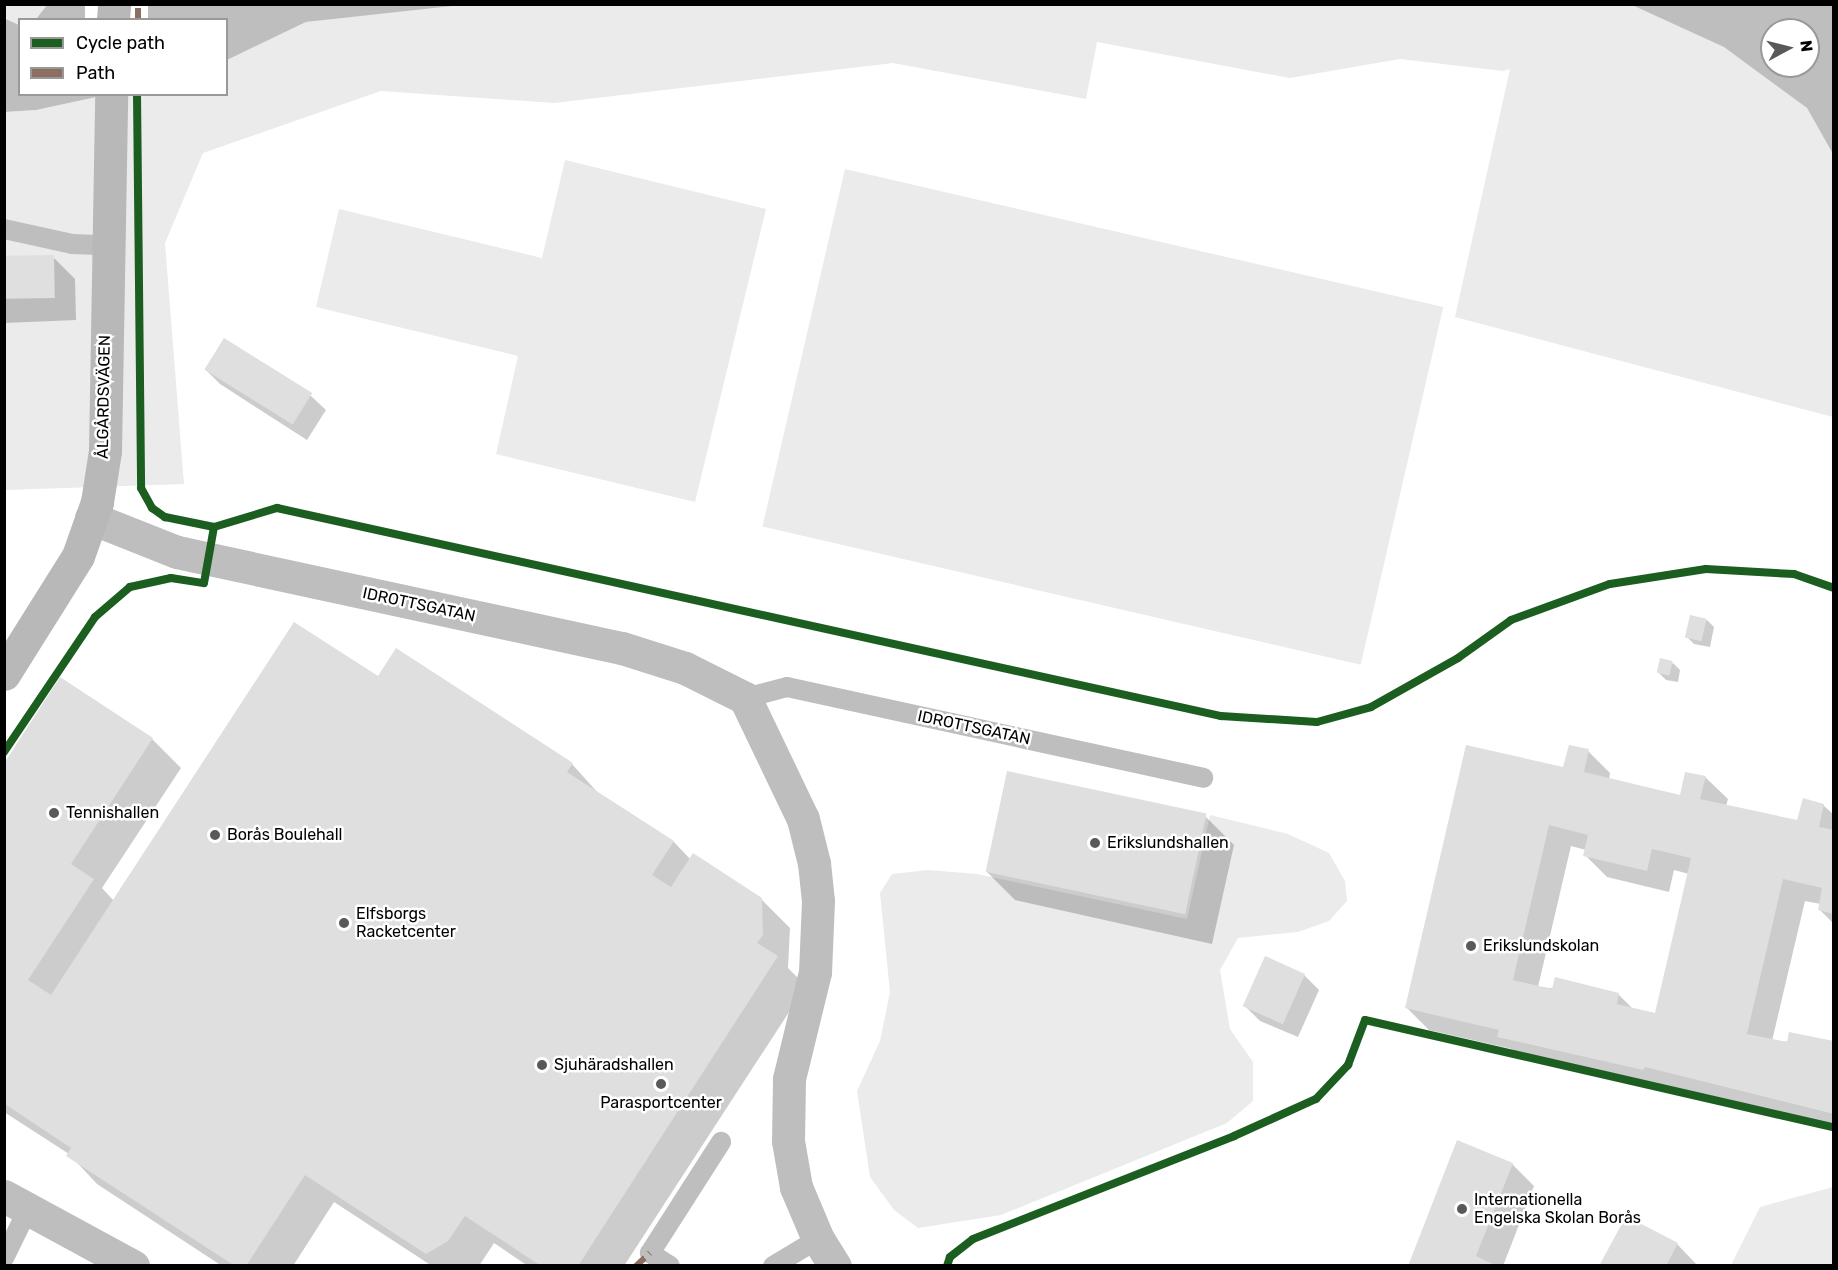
<!DOCTYPE html>
<meta charset="utf-8">
<style>
body{margin:0}
#map{position:relative;width:1838px;height:1270px;overflow:hidden;background:#fff;font-family:Rubik,sans-serif}
div>[style]{position:absolute}
.green>*{inset:0;background:#ebebeb;transform-origin:0 0}
.water>*{inset:0;background:#bebebe}
.pier>*{inset:0;background:#fff;transform-origin:0 0}
.shadow>*{inset:0;background:#0003}
.building>*{inset:0;background:#dfdfdf;transform-origin:0 0}
.lane>*{height:20px;margin:-10px;padding:0 10px;transform-origin:10px;border-radius:10px;background:#bebebe}
.street>*{height:33px;margin:-16.5px;padding:0 16.5px;transform-origin:16.5px;border-radius:16.5px;background:#bebebe}
.secondary>*{height:33px;margin:-16.5px;padding:0 16.5px;transform-origin:16.5px;border-radius:16.5px;background:#b8b8b8}
.quiet>*{height:6px;margin-top:-3px;transform-origin:0;background:repeating-linear-gradient(90deg,#8d6e63 0 12px,transparent 0 18px)}
.cycleway>*{height:8px;margin:-4px;padding:0 4px;transform-origin:4px;border-radius:4px;background:#1b5e20}
.dots>*{width:16px;height:16px;translate:-50% -50%;box-sizing:border-box;border:3px solid #fff;border-radius:50%}
span{translate:-50% -50%;white-space:nowrap;text-align:center;line-height:1.15;-webkit-text-stroke:5px #fff;paint-order:stroke}
.street-label{font-size:16px;color:#000}
.poi-label{font-size:16px;color:#000}
.left{translate:0 -50%;text-align:left}
.frame{position:absolute;inset:0;border:6px solid #000;pointer-events:none}
.legend{position:absolute;left:18px;top:18px;width:210px;height:78px;box-sizing:border-box;background:#fff;border:2px solid #999;margin:0;padding:8px 10px;list-style:none;font-size:18px;color:#000}
.legend li{display:flex;align-items:center;gap:12px;height:30px}
.legend b{width:30px;border:2px solid #999}
.north{position:absolute;left:1760px;top:18px;width:60px;height:60px;box-sizing:border-box;background:#fff;border:2px solid #999;border-radius:50%;rotate:83deg;font-size:16px;font-weight:700;line-height:24px;text-align:center;color:#000}
.north::after{content:'';display:block;margin:auto;width:21px;height:27px;background:#595959;clip-path:polygon(50% 0,100% 100%,50% 72%,0 100%)}
</style>
<div id="map">
<div class="green">
<div style="clip-path:polygon(461px 4px,1632px 5px,1724px 46px,1807px 108px,1833px 154px,1833px 417px,1455px 317px,1510px 69px,1503px 71px,1400px 59px,1290px 78px,1097px 42px,1086px 99px,893px 63px,554px 103px,381px 91px,203px 153px,165px 243px,184px 484px,5px 490px,5px 112px,36px 110px,106px 95px,226px 94px,227px 60px,306px 22px)"></div>
<div style="clip-path:polygon(4px 5px,48px 5px,35px 19px,20px 20px,19px 25px,5px 18px)"></div>
<div style="clip-path:polygon(565px 160px,766px 209px,695px 502px,496px 454px,518px 356px,316px 307px,339px 209px,542px 258px)"></div>
<div style="left:845px;top:169px;width:614px;height:367px;rotate:13deg"></div>
<div style="clip-path:polygon(1210px 815px,1288px 834px,1329px 853px,1345px 881px,1347px 901px,1329px 921px,1298px 932px,1238px 938px,1220px 970px,1230px 1029px,1253px 1062px,1253px 1101px,1227px 1123px,1001px 1215px,918px 1228px,894px 1210px,870px 1177px,857px 1091px,880px 1041px,890px 992px,880px 893px,892px 874px,928px 870px,977px 874px,1187px 919px)"></div>
<div style="clip-path:polygon(1833px 1187px,1833px 1265px,1731px 1265px,1760px 1207px)"></div>
</div>
<div class="water">
<div style="clip-path:polygon(48px 4px,461px 5px,306px 22px,227px 60px,226px 20px,35px 20px)"></div>
<div style="clip-path:polygon(evenodd,1632px 5px,1833px 5px,1833px 154px,1807px 108px,1724px 47px,1632px 5px,1772px 30px,1808px 30px,1808px 66px,1772px 66px,1772px 30px)"></div>
<div style="clip-path:polygon(4px 18px,19px 25px,20px 94px,106px 95px,36px 110px,5px 112px)"></div>
</div>
<div class="pier">
<div style="left:85px;top:5px;width:63px;height:14px"></div>
</div>
<div class="shadow">
<div style="clip-path:polygon(4px 257px,53px 257px,75px 279px,76px 320px,4px 323px)"></div>
<div style="clip-path:polygon(225px 340px,311px 396px,326px 410px,307px 440px,220px 384px,205px 369px)"></div>
<div style="clip-path:polygon(1707px 620px,1714px 627px,1710px 647px,1694px 644px,1687px 637px)"></div>
<div style="clip-path:polygon(1673px 663px,1680px 670px,1678px 682px,1666px 680px,1659px 673px)"></div>
<div style="clip-path:polygon(379px 678px,572px 764px,599px 794px,674px 842px,690px 859px,761px 899px,790px 928px,788px 968px,806px 986px,624px 1266px,528px 1266px,494px 1243px,479px 1266px,432px 1266px,334px 1202px,293px 1266px,222px 1266px,97px 1184px,69px 1154px,4px 1112px,4px 765px,61px 679px,152px 739px,181px 768px,102px 888px,114px 901px)"></div>
<div style="clip-path:polygon(evenodd,1588px 751px,1610px 773px,1609px 780px,1681px 797px,1705px 777px,1728px 799px,1726px 806px,1798px 822px,1823px 805px,1834px 815px,1834px 924px,1820px 910px,1821px 904px,1805px 901px,1772px 1041px,1834px 1043px,1834px 1129px,1667px 1088px,1665px 1092px,1521px 1058px,1512px 1049px,1429px 1030px,1407px 1008px,1564px 769px,1588px 751px,1571px 846px,1586px 850px,1585px 855px,1607px 877px,1669px 892px,1674px 870px,1689px 874px,1656px 1015px,1634px 1010px,1618px 994px,1538px 987px,1571px 846px)"></div>
<div style="clip-path:polygon(1205px 816px,1234px 845px,1212px 944px,1015px 900px,986px 871px)"></div>
<div style="clip-path:polygon(1304px 975px,1319px 990px,1298px 1037px,1260px 1021px,1245px 1006px)"></div>
<div style="clip-path:polygon(1512px 1164px,1534px 1186px,1503px 1266px,1409px 1266px)"></div>
<div style="clip-path:polygon(1677px 1244px,1698px 1266px,1601px 1266px)"></div>
</div>
<div class="building">
<div style="left:54px;top:255px;width:43px;height:50px;rotate:89deg"></div>
<div style="left:224px;top:338px;width:104px;height:37px;rotate:32deg"></div>
<div style="left:1690px;top:615px;width:17px;height:23px;rotate:13deg"></div>
<div style="clip-path:polygon(294px 622px,378px 676px,396px 648px,573px 763px,567px 772px,674px 841px,652px 875px,671px 887px,693px 853px,762px 898px,763px 935px,757px 943px,778px 956px,578px 1266px,541px 1266px,465px 1216px,448px 1241px,426px 1254px,305px 1175px,246px 1266px,235px 1266px,66px 1156px,71px 1148px,5px 1104px,5px 762px,60px 677px,153px 738px,71px 864px,94px 879px,28px 980px,51px 995px)"></div>
<div style="left:1660px;top:658px;width:13px;height:15px;rotate:13deg"></div>
<div style="clip-path:polygon(evenodd,1466px 745px,1563px 767px,1569px 745px,1589px 749px,1584px 772px,1680px 795px,1685px 772px,1706px 776px,1700px 799px,1797px 820px,1803px 798px,1824px 804px,1819px 827px,1834px 830px,1834px 914px,1818px 910px,1822px 888px,1783px 879px,1747px 1034px,1787px 1042px,1789px 1032px,1834px 1041px,1834px 1114px,1645px 1067px,1643px 1070px,1497px 1037px,1499px 1030px,1405px 1008px,1466px 745px,1549px 825px,1588px 835px,1583px 856px,1647px 871px,1652px 849px,1691px 858px,1655px 1013px,1617px 1004px,1619px 993px,1555px 977px,1552px 989px,1513px 980px,1549px 825px)"></div>
<div style="left:1007px;top:771px;width:204px;height:103px;rotate:12deg"></div>
<div style="left:1265px;top:956px;width:44px;height:55px;rotate:24deg"></div>
<div style="clip-path:polygon(1457px 1140px,1513px 1163px,1476px 1256px,1497px 1266px,1408px 1266px)"></div>
<div style="clip-path:polygon(1626px 1216px,1678px 1243px,1666px 1266px,1599px 1266px)"></div>
</div>
<div class="lane">
<div style="left:4px;top:229px;width:70px;rotate:12.4deg"></div>
<div style="left:72px;top:244px;width:34px;rotate:2deg"></div>
<div style="left:745px;top:698px;width:43px;rotate:-14.7deg"></div>
<div style="left:787px;top:687px;width:426px;rotate:12.3deg"></div>
<div style="left:4px;top:1258px;width:55px;rotate:-63.9deg"></div>
<div style="left:670px;top:1266px;width:24px;rotate:-147deg"></div>
<div style="left:650px;top:1253px;width:132px;rotate:-57.4deg"></div>
<div style="left:773px;top:1266px;width:52px;rotate:-31deg"></div>
</div>
<div class="street">
<div style="left:91px;top:518px;width:92px;rotate:21.6deg"></div>
<div style="left:177px;top:552px;width:455px;rotate:12.2deg"></div>
<div style="left:622px;top:648px;width:66px;rotate:17.6deg"></div>
<div style="left:685px;top:668px;width:67px;rotate:26.6deg"></div>
<div style="left:745px;top:698px;width:134px;rotate:64.4deg"></div>
<div style="left:803px;top:819px;width:45px;rotate:76deg"></div>
<div style="left:814px;top:863px;width:38px;rotate:84deg"></div>
<div style="left:818px;top:901px;width:71px;rotate:92.4deg"></div>
<div style="left:815px;top:972px;width:110px;rotate:103.7deg"></div>
<div style="left:789px;top:1079px;width:62px;rotate:90.9deg"></div>
<div style="left:788px;top:1141px;width:47px;rotate:80.1deg"></div>
<div style="left:796px;top:1187px;width:56px;rotate:67.1deg"></div>
<div style="left:818px;top:1239px;width:32px;rotate:58deg"></div>
<div style="left:4px;top:1196px;width:147px;rotate:28.5deg"></div>
</div>
<div class="secondary">
<div style="left:113px;top:20px;width:16px;rotate:-86deg"></div>
<div style="left:4px;top:674px;width:139px;rotate:-57.9deg"></div>
<div style="left:78px;top:556px;width:57px;rotate:-70.6deg"></div>
<div style="left:97px;top:502px;width:52px;rotate:-81.1deg"></div>
<div style="left:105px;top:451px;width:357px;rotate:-89deg"></div>
</div>
<div class="quiet">
<div style="left:138px;top:20px;width:16px;rotate:-90deg"></div>
<div style="left:636px;top:1266px;width:19px;rotate:-43deg"></div>
</div>
<div class="cycleway">
<div style="left:137px;top:94px;width:394px;rotate:89.4deg"></div>
<div style="left:141px;top:488px;width:23px;rotate:61deg"></div>
<div style="left:152px;top:508px;width:16px;rotate:35deg"></div>
<div style="left:165px;top:517px;width:50px;rotate:11.5deg"></div>
<div style="left:4px;top:752px;width:163px;rotate:-56deg"></div>
<div style="left:95px;top:617px;width:46px;rotate:-40.6deg"></div>
<div style="left:130px;top:587px;width:42px;rotate:-12.4deg"></div>
<div style="left:171px;top:578px;width:33px;rotate:9deg"></div>
<div style="left:204px;top:583px;width:57px;rotate:-79.9deg"></div>
<div style="left:214px;top:527px;width:66px;rotate:-16.8deg"></div>
<div style="left:277px;top:508px;width:967px;rotate:12.43deg"></div>
<div style="left:1221px;top:716px;width:96px;rotate:3.6deg"></div>
<div style="left:1317px;top:722px;width:56px;rotate:-15.5deg"></div>
<div style="left:1371px;top:707px;width:100px;rotate:-29.4deg"></div>
<div style="left:1458px;top:658px;width:65px;rotate:-35.6deg"></div>
<div style="left:1511px;top:620px;width:105px;rotate:-20deg"></div>
<div style="left:1610px;top:584px;width:97px;rotate:-8.9deg"></div>
<div style="left:1706px;top:569px;width:88px;rotate:3.3deg"></div>
<div style="left:1794px;top:574px;width:42px;rotate:19.3deg"></div>
<div style="left:947px;top:1266px;width:9px;rotate:-72deg"></div>
<div style="left:950px;top:1257px;width:29px;rotate:-38deg"></div>
<div style="left:973px;top:1239px;width:281px;rotate:-21.5deg"></div>
<div style="left:1234px;top:1136px;width:90px;rotate:-24.3deg"></div>
<div style="left:1316px;top:1099px;width:47px;rotate:-46.7deg"></div>
<div style="left:1348px;top:1065px;width:48px;rotate:-69.3deg"></div>
<div style="left:1365px;top:1020px;width:481px;rotate:12.9deg"></div>
</div>
<div class="dots">
<div style="left:54px;top:813px;background:#595959"></div>
<div style="left:215px;top:835px;background:#595959"></div>
<div style="left:1095px;top:843px;background:#595959"></div>
<div style="left:344px;top:923px;background:#595959"></div>
<div style="left:1471px;top:946px;background:#595959"></div>
<div style="left:542px;top:1065px;background:#595959"></div>
<div style="left:661px;top:1084px;background:#595959"></div>
<div style="left:1462px;top:1209px;background:#595959"></div>
</div>
<div class="street-label">
<span style="left:104px;top:397px;rotate:-89deg">ÅLGÅRDSVÄGEN</span>
<span style="left:419px;top:605px;rotate:12deg">IDROTTSGATAN</span>
<span style="left:974px;top:728px;rotate:12deg">IDROTTSGATAN</span>
</div>
<div class="poi-label">
<span class="left" style="left:66px;top:813px">Tennishallen</span>
<span class="left" style="left:227px;top:835px">Borås Boulehall</span>
<span class="left" style="left:1107px;top:843px">Erikslundshallen</span>
<span class="left" style="left:356px;top:923px">Elfsborgs<br>Racketcenter</span>
<span class="left" style="left:1483px;top:946px">Erikslundskolan</span>
<span class="left" style="left:554px;top:1065px">Sjuhäradshallen</span>
<span style="left:661px;top:1103px">Parasportcenter</span>
<span class="left" style="left:1474px;top:1209px">Internationella<br>Engelska Skolan Borås</span>
</div>
<div class="frame"></div>
<ul class="legend">
<li><b style="height:8px;background:#1b5e20"></b>Cycle path</li>
<li><b style="height:8px;background:#8d6e63"></b>Path</li>
</ul>
<div class="north">N</div>
</div>
